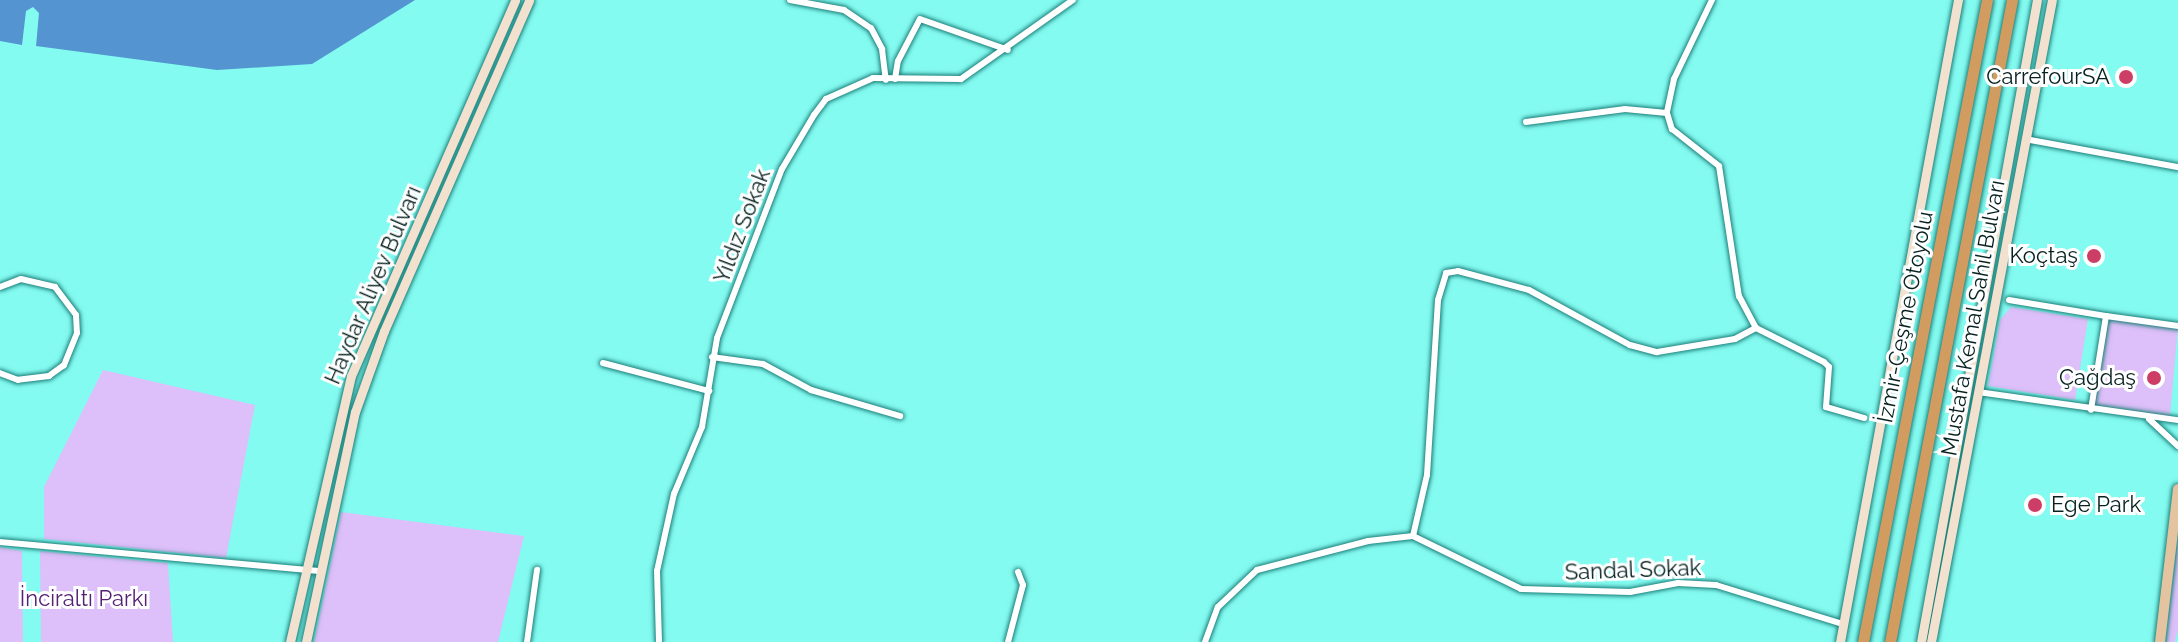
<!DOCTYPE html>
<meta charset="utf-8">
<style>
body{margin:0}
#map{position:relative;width:2178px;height:642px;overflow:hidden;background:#84fbf1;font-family:Raleway,sans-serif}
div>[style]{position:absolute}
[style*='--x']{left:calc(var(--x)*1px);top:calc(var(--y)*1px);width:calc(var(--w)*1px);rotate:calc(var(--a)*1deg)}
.green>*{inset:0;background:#ddbff9}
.water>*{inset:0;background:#5494d0}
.roads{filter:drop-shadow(0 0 2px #1b7f79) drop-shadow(0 0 2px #1b7f79)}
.street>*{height:6px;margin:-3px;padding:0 3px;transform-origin:3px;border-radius:3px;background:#fff}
.secondary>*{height:9px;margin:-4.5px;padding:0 4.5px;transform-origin:4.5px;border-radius:4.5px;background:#f2e1cf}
.primary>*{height:10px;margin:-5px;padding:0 5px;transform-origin:5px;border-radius:5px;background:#e4c4a0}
.highway>*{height:11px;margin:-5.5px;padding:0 5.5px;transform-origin:5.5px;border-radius:5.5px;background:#d29c60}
.dots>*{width:22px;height:22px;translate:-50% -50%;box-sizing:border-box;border:4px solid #fff;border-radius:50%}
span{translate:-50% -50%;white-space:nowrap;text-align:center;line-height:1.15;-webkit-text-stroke:6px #fff;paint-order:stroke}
.poi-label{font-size:22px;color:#06211f}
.right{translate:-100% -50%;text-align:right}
.left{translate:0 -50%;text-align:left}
.street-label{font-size:22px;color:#06211f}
.park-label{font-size:22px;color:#542177}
</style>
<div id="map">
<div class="green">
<i style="clip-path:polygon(2011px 307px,2088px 319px,2075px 400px,1988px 386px,2000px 320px)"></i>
<i style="clip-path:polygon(2108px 319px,2178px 328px,2170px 416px,2094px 405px)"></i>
<i style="clip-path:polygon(103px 370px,255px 405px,226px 558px,44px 539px,44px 487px)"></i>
<i style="clip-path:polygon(341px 512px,524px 536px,498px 642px,314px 642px)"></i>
<i style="clip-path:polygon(2178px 536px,2178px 630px,2175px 642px,2166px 642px)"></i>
<i style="clip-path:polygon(0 547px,22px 551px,23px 642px,0 642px)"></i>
<i style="clip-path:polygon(40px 551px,168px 563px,173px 642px,41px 642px)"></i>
</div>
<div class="water">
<i style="clip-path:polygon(0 0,415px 0,312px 64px,217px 70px,36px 46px,39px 13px,33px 7px,26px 11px,22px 45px,0 41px)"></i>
</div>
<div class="roads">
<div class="street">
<i style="--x:790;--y:0;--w:55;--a:10.5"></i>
<i style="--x:844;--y:10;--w:32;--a:34"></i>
<i style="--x:871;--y:28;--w:24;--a:62"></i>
<i style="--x:882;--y:49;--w:31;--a:83"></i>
<i style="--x:1712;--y:0;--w:88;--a:115.7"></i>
<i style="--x:1674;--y:79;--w:35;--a:102"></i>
<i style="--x:1667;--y:113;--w:17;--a:73"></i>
<i style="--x:1672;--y:129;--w:60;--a:38.2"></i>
<i style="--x:1719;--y:166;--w:132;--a:81.3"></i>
<i style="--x:1739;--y:296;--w:36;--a:62"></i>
<i style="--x:1756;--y:328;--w:76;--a:26.6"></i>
<i style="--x:1824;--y:362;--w:7;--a:45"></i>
<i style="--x:1829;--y:367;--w:40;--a:94.3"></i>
<i style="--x:1826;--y:407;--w:40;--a:16"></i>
<i style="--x:895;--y:79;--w:18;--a:-81"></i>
<i style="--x:898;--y:61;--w:47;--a:-62.4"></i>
<i style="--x:920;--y:19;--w:93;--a:19.4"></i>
<i style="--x:1526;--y:122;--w:100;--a:-7.5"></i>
<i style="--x:1625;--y:109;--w:42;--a:5.4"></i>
<i style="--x:2025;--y:139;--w:156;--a:10.4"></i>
<i style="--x:0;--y:287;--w:22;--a:-21"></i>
<i style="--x:21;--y:279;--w:35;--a:13"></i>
<i style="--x:55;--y:287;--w:35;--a:53"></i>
<i style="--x:76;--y:315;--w:18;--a:87"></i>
<i style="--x:77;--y:333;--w:35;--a:112"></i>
<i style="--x:64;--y:365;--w:19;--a:144"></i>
<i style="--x:49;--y:376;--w:31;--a:173"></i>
<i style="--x:18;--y:380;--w:19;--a:-159"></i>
<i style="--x:2009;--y:300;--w:98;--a:9.4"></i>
<i style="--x:2106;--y:316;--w:95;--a:99.1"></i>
<i style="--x:2106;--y:316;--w:73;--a:7.9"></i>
<i style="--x:712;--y:357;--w:51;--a:7.8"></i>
<i style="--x:763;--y:364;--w:55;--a:28.4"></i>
<i style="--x:811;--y:390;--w:93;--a:16.3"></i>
<i style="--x:603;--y:363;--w:110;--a:14.8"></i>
<i style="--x:1978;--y:392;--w:202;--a:8"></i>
<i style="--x:2149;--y:419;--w:40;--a:43"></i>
<i style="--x:1413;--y:536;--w:63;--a:-77.1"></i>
<i style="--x:1427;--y:475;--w:175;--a:-86.4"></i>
<i style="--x:1438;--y:300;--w:28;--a:-73"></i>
<i style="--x:1446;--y:273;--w:12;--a:-9"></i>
<i style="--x:1458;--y:271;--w:73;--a:15"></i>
<i style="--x:1529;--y:290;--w:115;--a:28.6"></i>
<i style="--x:1630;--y:345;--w:28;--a:15"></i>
<i style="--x:1657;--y:352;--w:79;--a:-9.5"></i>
<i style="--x:1735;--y:339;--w:24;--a:-28"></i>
<i style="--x:0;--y:542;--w:320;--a:5.2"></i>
<i style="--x:527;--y:642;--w:73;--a:-82.1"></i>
<i style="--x:659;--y:642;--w:71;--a:-91.6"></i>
<i style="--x:657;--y:571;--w:79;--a:-77.6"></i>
<i style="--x:674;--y:494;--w:73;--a:-67.3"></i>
<i style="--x:702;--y:427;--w:90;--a:-80.4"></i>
<i style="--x:717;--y:338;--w:181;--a:-69"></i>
<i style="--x:782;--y:169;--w:63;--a:-59.3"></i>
<i style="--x:814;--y:115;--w:20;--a:-53"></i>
<i style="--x:826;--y:99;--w:51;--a:-24.1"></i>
<i style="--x:873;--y:78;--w:88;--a:0.7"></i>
<i style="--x:961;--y:79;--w:137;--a:-35.2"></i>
<i style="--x:1008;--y:642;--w:59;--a:-75.3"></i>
<i style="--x:1023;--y:585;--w:14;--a:-111"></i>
<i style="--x:1205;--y:642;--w:37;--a:-70"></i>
<i style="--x:1218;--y:607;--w:54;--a:-43.5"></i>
<i style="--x:1257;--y:570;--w:115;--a:-14.6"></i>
<i style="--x:1368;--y:541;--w:45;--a:-6.3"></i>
<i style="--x:1413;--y:536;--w:120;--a:26.1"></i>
<i style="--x:1521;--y:589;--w:109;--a:1.6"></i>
<i style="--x:1630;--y:592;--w:49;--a:-10.6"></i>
<i style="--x:1678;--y:583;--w:38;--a:3"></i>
<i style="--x:1716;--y:585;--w:133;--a:17.1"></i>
</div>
<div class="secondary">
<i style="--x:290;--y:642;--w:273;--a:-77.1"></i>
<i style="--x:351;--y:376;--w:410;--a:-66.4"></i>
<i style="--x:306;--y:642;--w:235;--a:-78"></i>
<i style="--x:355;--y:412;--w:86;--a:-70.3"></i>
<i style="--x:384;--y:331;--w:361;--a:-66.3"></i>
<i style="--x:1840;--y:642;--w:653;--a:-79.59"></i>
<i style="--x:1921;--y:642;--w:652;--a:-79.76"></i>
<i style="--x:1931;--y:642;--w:653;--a:-79.33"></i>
</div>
<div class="primary">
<i style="--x:2160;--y:642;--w:154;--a:-83.3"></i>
</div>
<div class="highway">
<i style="--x:1863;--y:642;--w:654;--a:-79.07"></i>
<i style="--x:1890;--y:642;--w:653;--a:-79.24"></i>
</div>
</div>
<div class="dots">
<i style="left:2126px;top:77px;background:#cd3e66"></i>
<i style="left:2094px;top:256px;background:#cd3e66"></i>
<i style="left:2154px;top:378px;background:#cd3e66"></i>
<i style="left:2035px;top:505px;background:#cd3e66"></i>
</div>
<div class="poi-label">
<span class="right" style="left:2110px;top:77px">CarrefourSA</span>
<span class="right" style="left:2078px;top:256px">Koçtaş</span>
<span class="right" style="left:2136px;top:378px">Çağdaş</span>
<span class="left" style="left:2051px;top:505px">Ege Park</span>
</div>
<div class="street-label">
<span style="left:742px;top:226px;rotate:-69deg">Yıldız Sokak</span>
<span style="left:373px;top:285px;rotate:-67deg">Haydar Aliyev Bulvarı</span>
<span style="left:1905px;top:317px;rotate:-79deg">İzmir-Çeşme Otoyolu</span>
<span style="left:1973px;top:318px;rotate:-80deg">Mustafa Kemal Sahil Bulvarı</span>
<span style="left:1633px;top:570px;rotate:-2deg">Sandal Sokak</span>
</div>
<div class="park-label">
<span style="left:84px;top:599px">İnciraltı Parkı</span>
</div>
</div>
